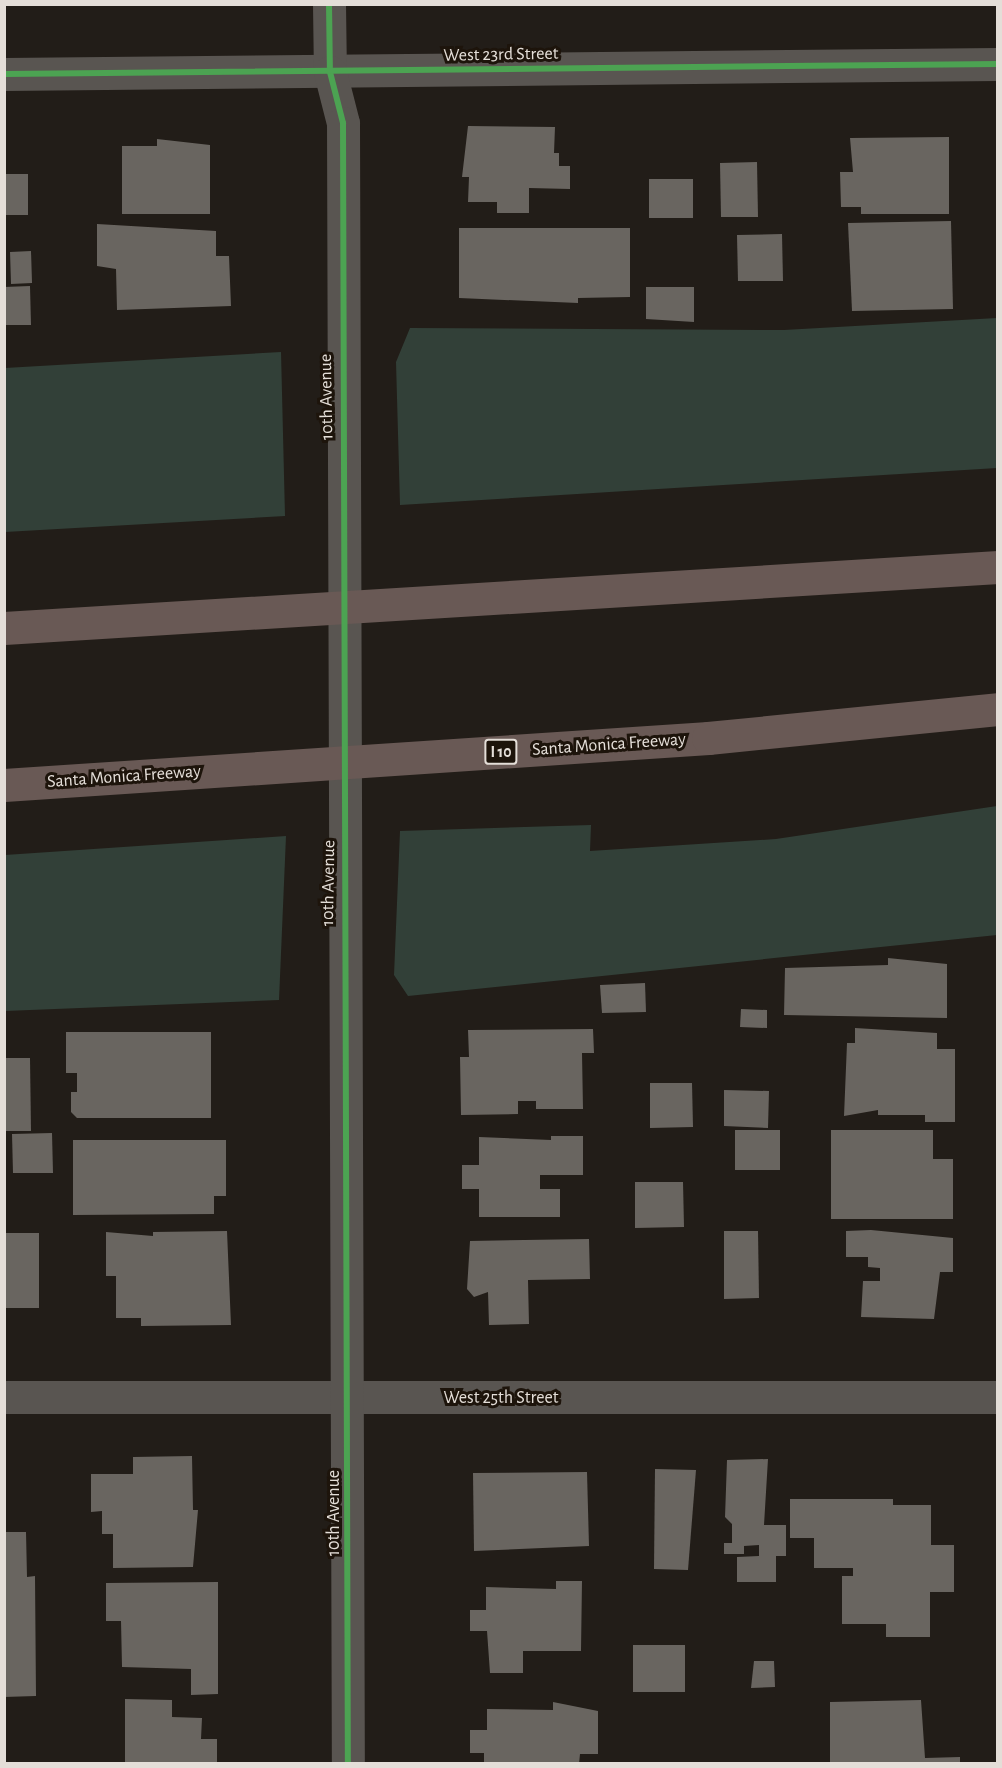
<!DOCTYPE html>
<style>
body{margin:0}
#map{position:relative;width:1002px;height:1768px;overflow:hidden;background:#221d18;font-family:"Alegreya Sans",sans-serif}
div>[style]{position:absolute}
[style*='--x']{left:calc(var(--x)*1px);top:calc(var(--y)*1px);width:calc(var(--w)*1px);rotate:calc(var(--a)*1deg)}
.green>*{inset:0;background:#324038}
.building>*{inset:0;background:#696560}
.minor>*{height:33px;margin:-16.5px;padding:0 16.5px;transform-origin:16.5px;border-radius:16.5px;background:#595551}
.tertiary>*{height:33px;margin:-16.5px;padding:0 16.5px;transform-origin:16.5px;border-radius:16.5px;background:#595551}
.motorway>*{height:33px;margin:-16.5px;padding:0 16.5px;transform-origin:16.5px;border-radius:16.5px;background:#695955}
.cycleway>*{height:6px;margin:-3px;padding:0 3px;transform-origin:3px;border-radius:3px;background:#4ca352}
span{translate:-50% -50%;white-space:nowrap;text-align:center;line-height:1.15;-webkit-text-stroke:6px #1d140b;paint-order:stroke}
.shield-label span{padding:2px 4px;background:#1d140b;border:2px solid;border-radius:4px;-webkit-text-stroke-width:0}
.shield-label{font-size:16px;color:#e4ded8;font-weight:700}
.street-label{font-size:18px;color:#e4ded8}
.frame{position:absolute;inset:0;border:6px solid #e4ded8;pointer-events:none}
</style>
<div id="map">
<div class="green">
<i style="clip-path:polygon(997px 318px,997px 468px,400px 505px,396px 362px,410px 328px,784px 330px)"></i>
<i style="clip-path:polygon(281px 352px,285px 516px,5px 532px,5px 368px)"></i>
<i style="clip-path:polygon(997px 806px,997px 935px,408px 996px,394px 975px,400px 831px,591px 825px,590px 851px,776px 839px)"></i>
<i style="clip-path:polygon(286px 836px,279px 1000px,5px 1011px,5px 855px)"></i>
</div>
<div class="building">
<i style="clip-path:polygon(468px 126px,555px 127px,554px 153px,559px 153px,559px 166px,570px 166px,570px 189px,529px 188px,529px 213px,497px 213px,497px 202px,468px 202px,469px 177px,462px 177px)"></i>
<i style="clip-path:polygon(949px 137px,949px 214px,861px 214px,861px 207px,841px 207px,840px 172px,853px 172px,850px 138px)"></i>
<i style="clip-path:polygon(157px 139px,210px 145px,210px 214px,122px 214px,122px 146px,157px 146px)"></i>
<i style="clip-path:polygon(757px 162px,758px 217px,721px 217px,720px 163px)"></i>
<i style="clip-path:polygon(4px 174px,28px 174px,28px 215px,4px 215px)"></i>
<i style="clip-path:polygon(649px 179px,693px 179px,693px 218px,649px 218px)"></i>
<i style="clip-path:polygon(951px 221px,953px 309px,852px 311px,848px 223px)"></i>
<i style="clip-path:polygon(97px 224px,216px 231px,216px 256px,229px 256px,231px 306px,117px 310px,116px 269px,97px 266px)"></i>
<i style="clip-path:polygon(459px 228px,630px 228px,630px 297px,578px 298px,578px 303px,459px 298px)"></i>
<i style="clip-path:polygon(782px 234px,783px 281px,738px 281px,737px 235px)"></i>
<i style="clip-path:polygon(31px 251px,32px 283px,11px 284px,10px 252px)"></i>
<i style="clip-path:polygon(30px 286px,31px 325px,4px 325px,4px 287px)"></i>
<i style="clip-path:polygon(646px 287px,694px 287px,694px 322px,646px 319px)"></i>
<i style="clip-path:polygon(888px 958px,947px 964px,947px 1018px,784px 1015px,785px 968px,888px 965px)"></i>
<i style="clip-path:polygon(645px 983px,646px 1012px,602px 1013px,600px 985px)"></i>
<i style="clip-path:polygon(741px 1009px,767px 1010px,767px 1028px,740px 1027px)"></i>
<i style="clip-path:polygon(855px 1028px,937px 1033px,937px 1049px,955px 1049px,955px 1122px,925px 1122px,925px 1115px,878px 1115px,878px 1110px,844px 1116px,847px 1043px,855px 1043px)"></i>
<i style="clip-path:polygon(593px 1029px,594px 1053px,582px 1053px,583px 1109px,536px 1109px,536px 1101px,518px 1101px,518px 1114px,461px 1115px,460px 1057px,469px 1057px,468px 1030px)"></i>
<i style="clip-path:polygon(66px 1032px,211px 1032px,211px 1118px,77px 1118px,71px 1112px,71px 1092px,77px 1092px,77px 1073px,66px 1073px)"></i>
<i style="clip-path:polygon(4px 1058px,30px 1058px,31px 1131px,4px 1131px)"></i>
<i style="clip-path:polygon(650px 1083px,692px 1083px,693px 1127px,650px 1128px)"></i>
<i style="clip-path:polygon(724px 1090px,769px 1091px,768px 1128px,724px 1126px)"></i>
<i style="clip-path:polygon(735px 1130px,780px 1130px,780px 1170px,735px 1170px)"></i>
<i style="clip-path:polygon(831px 1130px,933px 1130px,933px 1159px,953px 1159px,953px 1219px,831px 1219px)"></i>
<i style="clip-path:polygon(52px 1133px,53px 1173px,13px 1173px,12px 1134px)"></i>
<i style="clip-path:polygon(551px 1136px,583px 1136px,583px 1175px,540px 1175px,540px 1189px,560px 1189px,560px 1217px,479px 1217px,479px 1189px,462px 1189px,462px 1165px,479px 1165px,479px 1137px,551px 1140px)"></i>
<i style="clip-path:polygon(73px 1140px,226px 1140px,226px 1196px,214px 1196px,214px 1214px,73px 1215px)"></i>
<i style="clip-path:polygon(635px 1182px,683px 1182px,684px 1227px,635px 1228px)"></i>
<i style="clip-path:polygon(871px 1230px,953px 1238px,953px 1272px,940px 1272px,934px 1319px,861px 1317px,863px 1281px,880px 1281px,880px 1268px,868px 1267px,868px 1257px,846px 1257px,846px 1231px)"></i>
<i style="clip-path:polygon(227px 1231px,231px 1325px,141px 1326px,141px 1318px,116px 1318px,116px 1276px,106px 1276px,106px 1232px,153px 1236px,153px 1232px)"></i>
<i style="clip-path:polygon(724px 1231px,758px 1231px,759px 1298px,724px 1299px)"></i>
<i style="clip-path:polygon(4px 1233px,39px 1233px,39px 1308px,4px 1308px)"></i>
<i style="clip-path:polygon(589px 1239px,590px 1279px,528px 1280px,529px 1324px,489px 1325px,488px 1292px,474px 1297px,467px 1289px,470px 1241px)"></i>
<i style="clip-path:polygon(192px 1456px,193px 1510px,198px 1510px,193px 1567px,113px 1568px,113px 1534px,102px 1534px,102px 1511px,91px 1512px,91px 1474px,133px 1474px,133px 1457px)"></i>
<i style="clip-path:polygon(768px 1459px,764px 1525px,786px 1525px,786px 1556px,776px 1556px,776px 1582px,737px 1582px,737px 1557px,759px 1556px,759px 1545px,744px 1546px,744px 1554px,724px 1554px,724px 1543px,732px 1543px,732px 1524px,725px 1517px,727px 1460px)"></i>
<i style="clip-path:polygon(655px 1469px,696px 1470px,688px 1570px,654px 1569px)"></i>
<i style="clip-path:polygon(587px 1472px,589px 1546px,474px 1551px,473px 1473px)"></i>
<i style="clip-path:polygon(790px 1499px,893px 1499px,893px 1505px,931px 1505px,931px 1545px,954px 1545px,954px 1592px,930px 1592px,930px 1637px,886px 1637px,886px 1624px,842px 1624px,842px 1576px,853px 1576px,853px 1568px,814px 1568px,814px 1538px,790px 1538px)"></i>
<i style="clip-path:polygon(4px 1532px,26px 1532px,27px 1577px,35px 1576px,36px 1696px,4px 1697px)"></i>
<i style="clip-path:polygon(556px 1581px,582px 1581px,581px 1651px,523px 1651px,523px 1673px,490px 1673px,487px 1631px,470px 1631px,470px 1610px,486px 1610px,486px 1587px,556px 1589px)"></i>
<i style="clip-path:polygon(218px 1582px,218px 1694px,191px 1695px,191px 1669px,122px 1667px,121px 1621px,106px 1621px,106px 1583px)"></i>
<i style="clip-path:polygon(633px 1645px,685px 1645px,685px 1692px,633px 1692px)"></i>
<i style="clip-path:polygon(754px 1661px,774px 1661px,775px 1687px,751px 1688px)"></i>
<i style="clip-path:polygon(125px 1699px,172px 1700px,172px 1717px,202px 1718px,201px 1739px,217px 1739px,217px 1764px,125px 1764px)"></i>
<i style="clip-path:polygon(921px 1700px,925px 1758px,960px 1757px,960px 1764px,830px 1764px,830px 1702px)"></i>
<i style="clip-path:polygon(553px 1702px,598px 1711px,598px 1754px,580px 1754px,579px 1764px,484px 1764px,484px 1753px,470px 1753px,470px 1730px,487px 1730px,487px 1709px,553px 1710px)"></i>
</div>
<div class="minor">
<i style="--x:4;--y:74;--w:994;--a:-0.58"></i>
<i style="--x:4;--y:1397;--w:994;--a:0"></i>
</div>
<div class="tertiary">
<i style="--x:329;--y:4;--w:68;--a:89.2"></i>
<i style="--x:330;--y:72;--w:53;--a:75.7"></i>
<i style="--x:343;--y:123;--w:1641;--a:89.83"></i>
</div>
<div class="motorway">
<i style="--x:4;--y:628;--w:996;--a:-3.51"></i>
<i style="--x:4;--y:785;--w:706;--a:-3.82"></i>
<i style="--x:708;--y:738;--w:291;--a:-5.7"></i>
</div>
<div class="cycleway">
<i style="--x:329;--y:4;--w:68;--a:89.2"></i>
<i style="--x:330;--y:72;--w:53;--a:75.7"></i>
<i style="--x:343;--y:123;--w:1641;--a:89.83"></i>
<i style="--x:4;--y:74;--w:994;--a:-0.58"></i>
</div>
<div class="shield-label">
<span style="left:501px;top:752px">I 10</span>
</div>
<div class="street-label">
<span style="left:501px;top:55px;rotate:-1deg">West 23rd Street</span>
<span style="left:327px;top:397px;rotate:-91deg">10th Avenue</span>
<span style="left:609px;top:745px;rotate:-4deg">Santa Monica Freeway</span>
<span style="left:124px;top:777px;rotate:-4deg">Santa Monica Freeway</span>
<span style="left:329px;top:883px;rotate:-89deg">10th Avenue</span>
<span style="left:501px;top:1398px">West 25th Street</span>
<span style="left:334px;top:1513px;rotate:-90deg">10th Avenue</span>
</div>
<div class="frame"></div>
</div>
